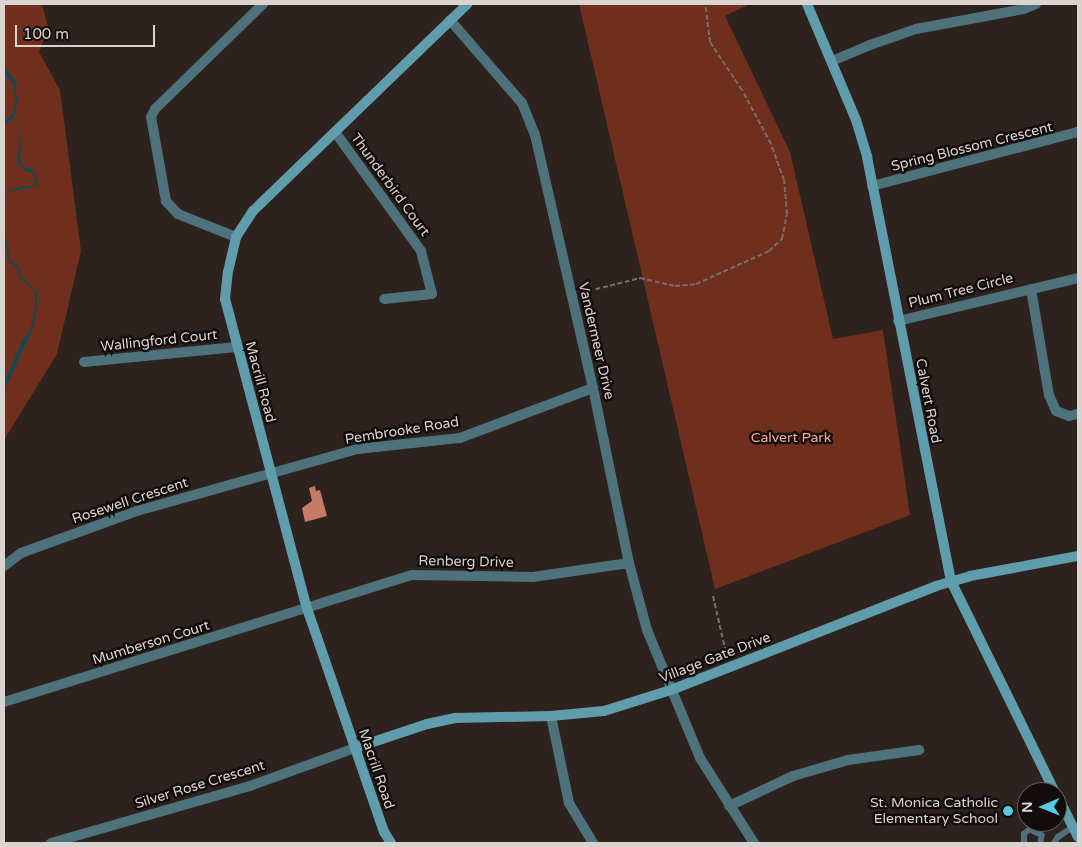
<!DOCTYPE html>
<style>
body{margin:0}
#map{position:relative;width:1082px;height:847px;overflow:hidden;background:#2e221f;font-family:"Varela Round",sans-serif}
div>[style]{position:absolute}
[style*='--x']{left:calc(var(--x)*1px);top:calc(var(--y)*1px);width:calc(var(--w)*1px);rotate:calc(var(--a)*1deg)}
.green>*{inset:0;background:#6f2f1c}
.water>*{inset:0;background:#114a55}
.stream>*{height:2.5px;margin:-1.25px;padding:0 1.25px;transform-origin:1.25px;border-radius:1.25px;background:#114a55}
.building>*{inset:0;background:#c57b65}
.path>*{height:2px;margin-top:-1px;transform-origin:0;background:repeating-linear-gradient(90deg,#786d6a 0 5px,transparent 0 7.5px)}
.lane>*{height:5.5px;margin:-2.75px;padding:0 2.75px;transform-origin:2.75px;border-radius:2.75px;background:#4d727b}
.street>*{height:10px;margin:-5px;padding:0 5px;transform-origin:5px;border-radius:5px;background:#4d727b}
.secondary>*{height:10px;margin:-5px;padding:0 5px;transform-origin:5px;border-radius:5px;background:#609dac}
.dots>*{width:14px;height:14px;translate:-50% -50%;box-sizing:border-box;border:2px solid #120d0c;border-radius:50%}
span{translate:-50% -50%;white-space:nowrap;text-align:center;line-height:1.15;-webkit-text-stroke:5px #120d0c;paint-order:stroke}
.street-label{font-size:14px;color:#dbd3d0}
.park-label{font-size:14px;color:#fbaa91}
.poi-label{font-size:14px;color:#dbd3d0}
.right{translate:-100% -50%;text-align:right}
.frame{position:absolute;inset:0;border:5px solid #dbd3d0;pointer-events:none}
.north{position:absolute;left:1017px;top:782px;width:50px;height:50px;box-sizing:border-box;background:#120d0c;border:1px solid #625c5a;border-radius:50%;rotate:269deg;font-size:14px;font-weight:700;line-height:20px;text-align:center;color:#dbd3d0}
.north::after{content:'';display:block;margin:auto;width:18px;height:22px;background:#57c9e2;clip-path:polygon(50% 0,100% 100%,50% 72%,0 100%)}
.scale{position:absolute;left:15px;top:25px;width:140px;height:22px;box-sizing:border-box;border:2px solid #dbd3d0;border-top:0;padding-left:6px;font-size:15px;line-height:18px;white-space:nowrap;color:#dbd3d0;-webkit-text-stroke:4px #120d0c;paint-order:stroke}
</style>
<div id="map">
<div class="green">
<i style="clip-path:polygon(4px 4px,42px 4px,48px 27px,39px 52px,60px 90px,81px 251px,57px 354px,4px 440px)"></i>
<i style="clip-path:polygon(579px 4px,750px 4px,725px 16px,790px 152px,833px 339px,883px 330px,910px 515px,715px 589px)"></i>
</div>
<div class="water">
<i style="clip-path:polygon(4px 67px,17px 82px,15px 91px,18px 100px,14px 117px,21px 138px,20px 161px,24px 167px,31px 169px,38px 178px,38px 185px,4px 194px,23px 186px,33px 186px,37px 180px,31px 172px,27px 172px,17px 162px,20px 137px,13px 115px,16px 98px,13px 90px,15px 85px,6px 76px)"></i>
<i style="clip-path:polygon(4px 233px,6px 238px,10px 260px,19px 266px,21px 277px,37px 291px,37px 307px,33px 328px,4px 391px,4px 383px,23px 339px,30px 331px,35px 308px,35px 291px,20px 279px,18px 268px,9px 262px)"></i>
</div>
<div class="stream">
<i style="--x:4;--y:123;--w:12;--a:-42"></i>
</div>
<div class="building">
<i style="clip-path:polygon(315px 486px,316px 491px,320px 490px,327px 516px,305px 522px,302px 508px,312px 501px,309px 488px)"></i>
</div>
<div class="path">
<i style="--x:581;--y:293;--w:61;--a:-14.3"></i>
<i style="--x:640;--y:278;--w:36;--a:13"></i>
<i style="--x:675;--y:286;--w:21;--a:-5"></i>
<i style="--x:696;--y:284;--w:80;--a:-24.3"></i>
<i style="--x:769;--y:251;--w:18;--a:-43"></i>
<i style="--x:782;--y:239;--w:25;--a:-79"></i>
<i style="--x:787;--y:214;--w:34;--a:-95"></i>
<i style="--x:784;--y:180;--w:38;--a:-110"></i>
<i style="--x:771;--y:144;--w:61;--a:-118.2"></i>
<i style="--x:742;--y:90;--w:58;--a:-123.7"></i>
<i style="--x:710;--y:42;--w:38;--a:-97"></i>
<i style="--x:713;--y:596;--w:63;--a:77.1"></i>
</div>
<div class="lane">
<i style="--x:1024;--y:843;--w:9;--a:-90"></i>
<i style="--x:1024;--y:834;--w:8;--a:-40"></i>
<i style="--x:1030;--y:829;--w:13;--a:27"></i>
<i style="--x:1042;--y:835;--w:8;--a:97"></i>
<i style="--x:1054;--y:843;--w:7;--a:-56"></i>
<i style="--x:1058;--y:837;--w:18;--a:-34"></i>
</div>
<div class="street">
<i style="--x:450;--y:20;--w:110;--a:49.1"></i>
<i style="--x:522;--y:103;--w:35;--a:68"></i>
<i style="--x:535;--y:135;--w:260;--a:77.1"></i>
<i style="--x:593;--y:388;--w:179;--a:78.4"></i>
<i style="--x:629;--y:563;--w:69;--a:75"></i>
<i style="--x:647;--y:630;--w:139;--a:67.5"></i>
<i style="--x:700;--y:758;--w:101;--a:57.6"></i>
<i style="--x:832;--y:61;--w:41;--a:-22.8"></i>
<i style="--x:870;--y:45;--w:49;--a:-19.2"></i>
<i style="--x:916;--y:29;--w:110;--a:-10.5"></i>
<i style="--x:1024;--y:9;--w:13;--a:-23"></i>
<i style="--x:335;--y:132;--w:147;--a:54.1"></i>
<i style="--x:421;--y:251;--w:44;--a:75.7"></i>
<i style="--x:432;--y:294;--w:48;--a:174.1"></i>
<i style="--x:872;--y:186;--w:213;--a:-14.7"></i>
<i style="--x:236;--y:237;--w:62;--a:-158.4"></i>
<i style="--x:178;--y:214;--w:18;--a:-133"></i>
<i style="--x:166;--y:201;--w:85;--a:-100.1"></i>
<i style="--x:151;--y:117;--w:9;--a:-63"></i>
<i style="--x:155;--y:109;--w:151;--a:-44.2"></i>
<i style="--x:1031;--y:289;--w:108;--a:80.4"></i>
<i style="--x:1049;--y:395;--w:17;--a:66"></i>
<i style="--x:1056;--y:411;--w:14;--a:21"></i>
<i style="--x:1069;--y:416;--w:9;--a:-13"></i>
<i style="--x:898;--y:321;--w:185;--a:-13.4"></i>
<i style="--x:84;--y:362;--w:153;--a:-5.6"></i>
<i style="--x:4;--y:566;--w:21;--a:-37"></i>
<i style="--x:21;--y:553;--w:123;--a:-19.9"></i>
<i style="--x:137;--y:511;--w:230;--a:-15.7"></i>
<i style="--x:358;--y:449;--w:103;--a:-6.2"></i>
<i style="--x:460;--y:438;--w:142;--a:-20.6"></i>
<i style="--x:4;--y:702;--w:427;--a:-17.3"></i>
<i style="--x:412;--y:575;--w:121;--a:0.9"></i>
<i style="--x:533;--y:577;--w:97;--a:-8.3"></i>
<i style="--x:551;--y:716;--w:89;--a:78.3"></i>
<i style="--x:569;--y:803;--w:47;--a:59"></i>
<i style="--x:729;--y:806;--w:71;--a:-25.1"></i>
<i style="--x:793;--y:776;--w:57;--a:-16.2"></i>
<i style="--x:848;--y:760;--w:72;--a:-8"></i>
<i style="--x:51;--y:843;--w:207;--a:-16"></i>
<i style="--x:250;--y:786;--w:112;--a:-19.9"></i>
</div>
<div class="secondary">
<i style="--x:807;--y:4;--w:126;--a:67.1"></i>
<i style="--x:856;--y:120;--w:39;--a:73"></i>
<i style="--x:867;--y:157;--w:432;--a:78.8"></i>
<i style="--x:951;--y:581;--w:235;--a:63.8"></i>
<i style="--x:355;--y:748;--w:76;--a:-18.4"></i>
<i style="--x:427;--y:724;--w:30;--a:-12"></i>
<i style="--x:456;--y:718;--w:95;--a:-1.2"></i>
<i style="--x:551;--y:716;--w:53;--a:-5.4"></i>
<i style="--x:604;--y:711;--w:70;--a:-17.4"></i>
<i style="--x:671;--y:690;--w:285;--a:-21.4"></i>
<i style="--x:936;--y:586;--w:35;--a:-16"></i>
<i style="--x:970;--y:576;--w:110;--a:-10.5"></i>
<i style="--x:1057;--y:795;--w:47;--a:63.4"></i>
<i style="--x:391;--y:843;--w:13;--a:-122"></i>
<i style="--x:384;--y:832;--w:236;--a:-109"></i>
<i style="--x:307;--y:609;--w:321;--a:-104.8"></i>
<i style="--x:225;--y:299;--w:27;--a:-84"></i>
<i style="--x:228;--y:272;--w:36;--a:-77"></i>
<i style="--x:236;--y:237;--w:31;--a:-57"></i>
<i style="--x:253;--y:211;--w:298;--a:-44"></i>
</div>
<div class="dots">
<i style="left:1008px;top:811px;background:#57c9e2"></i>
</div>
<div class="street-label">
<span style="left:972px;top:147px;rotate:-14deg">Spring Blossom Crescent</span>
<span style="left:390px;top:185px;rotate:54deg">Thunderbird Court</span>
<span style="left:961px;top:291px;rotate:-14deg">Plum Tree Circle</span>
<span style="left:159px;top:341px;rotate:-6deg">Wallingford Court</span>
<span style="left:596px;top:341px;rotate:77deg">Vandermeer Drive</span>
<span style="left:260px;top:382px;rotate:75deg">Macrill Road</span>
<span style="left:928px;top:401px;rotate:79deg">Calvert Road</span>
<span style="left:402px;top:431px;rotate:-9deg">Pembrooke Road</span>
<span style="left:130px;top:501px;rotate:-18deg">Rosewell Crescent</span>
<span style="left:466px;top:562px;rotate:1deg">Renberg Drive</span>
<span style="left:151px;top:643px;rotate:-17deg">Mumberson Court</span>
<span style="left:715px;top:658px;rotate:-21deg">Village Gate Drive</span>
<span style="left:376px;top:769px;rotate:71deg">Macrill Road</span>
<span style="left:200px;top:785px;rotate:-17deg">Silver Rose Crescent</span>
</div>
<div class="park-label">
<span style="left:791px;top:438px">Calvert Park</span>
</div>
<div class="poi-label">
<span class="right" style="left:998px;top:811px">St. Monica Catholic<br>Elementary School</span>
</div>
<div class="frame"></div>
<div class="north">N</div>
<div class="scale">100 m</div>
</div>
